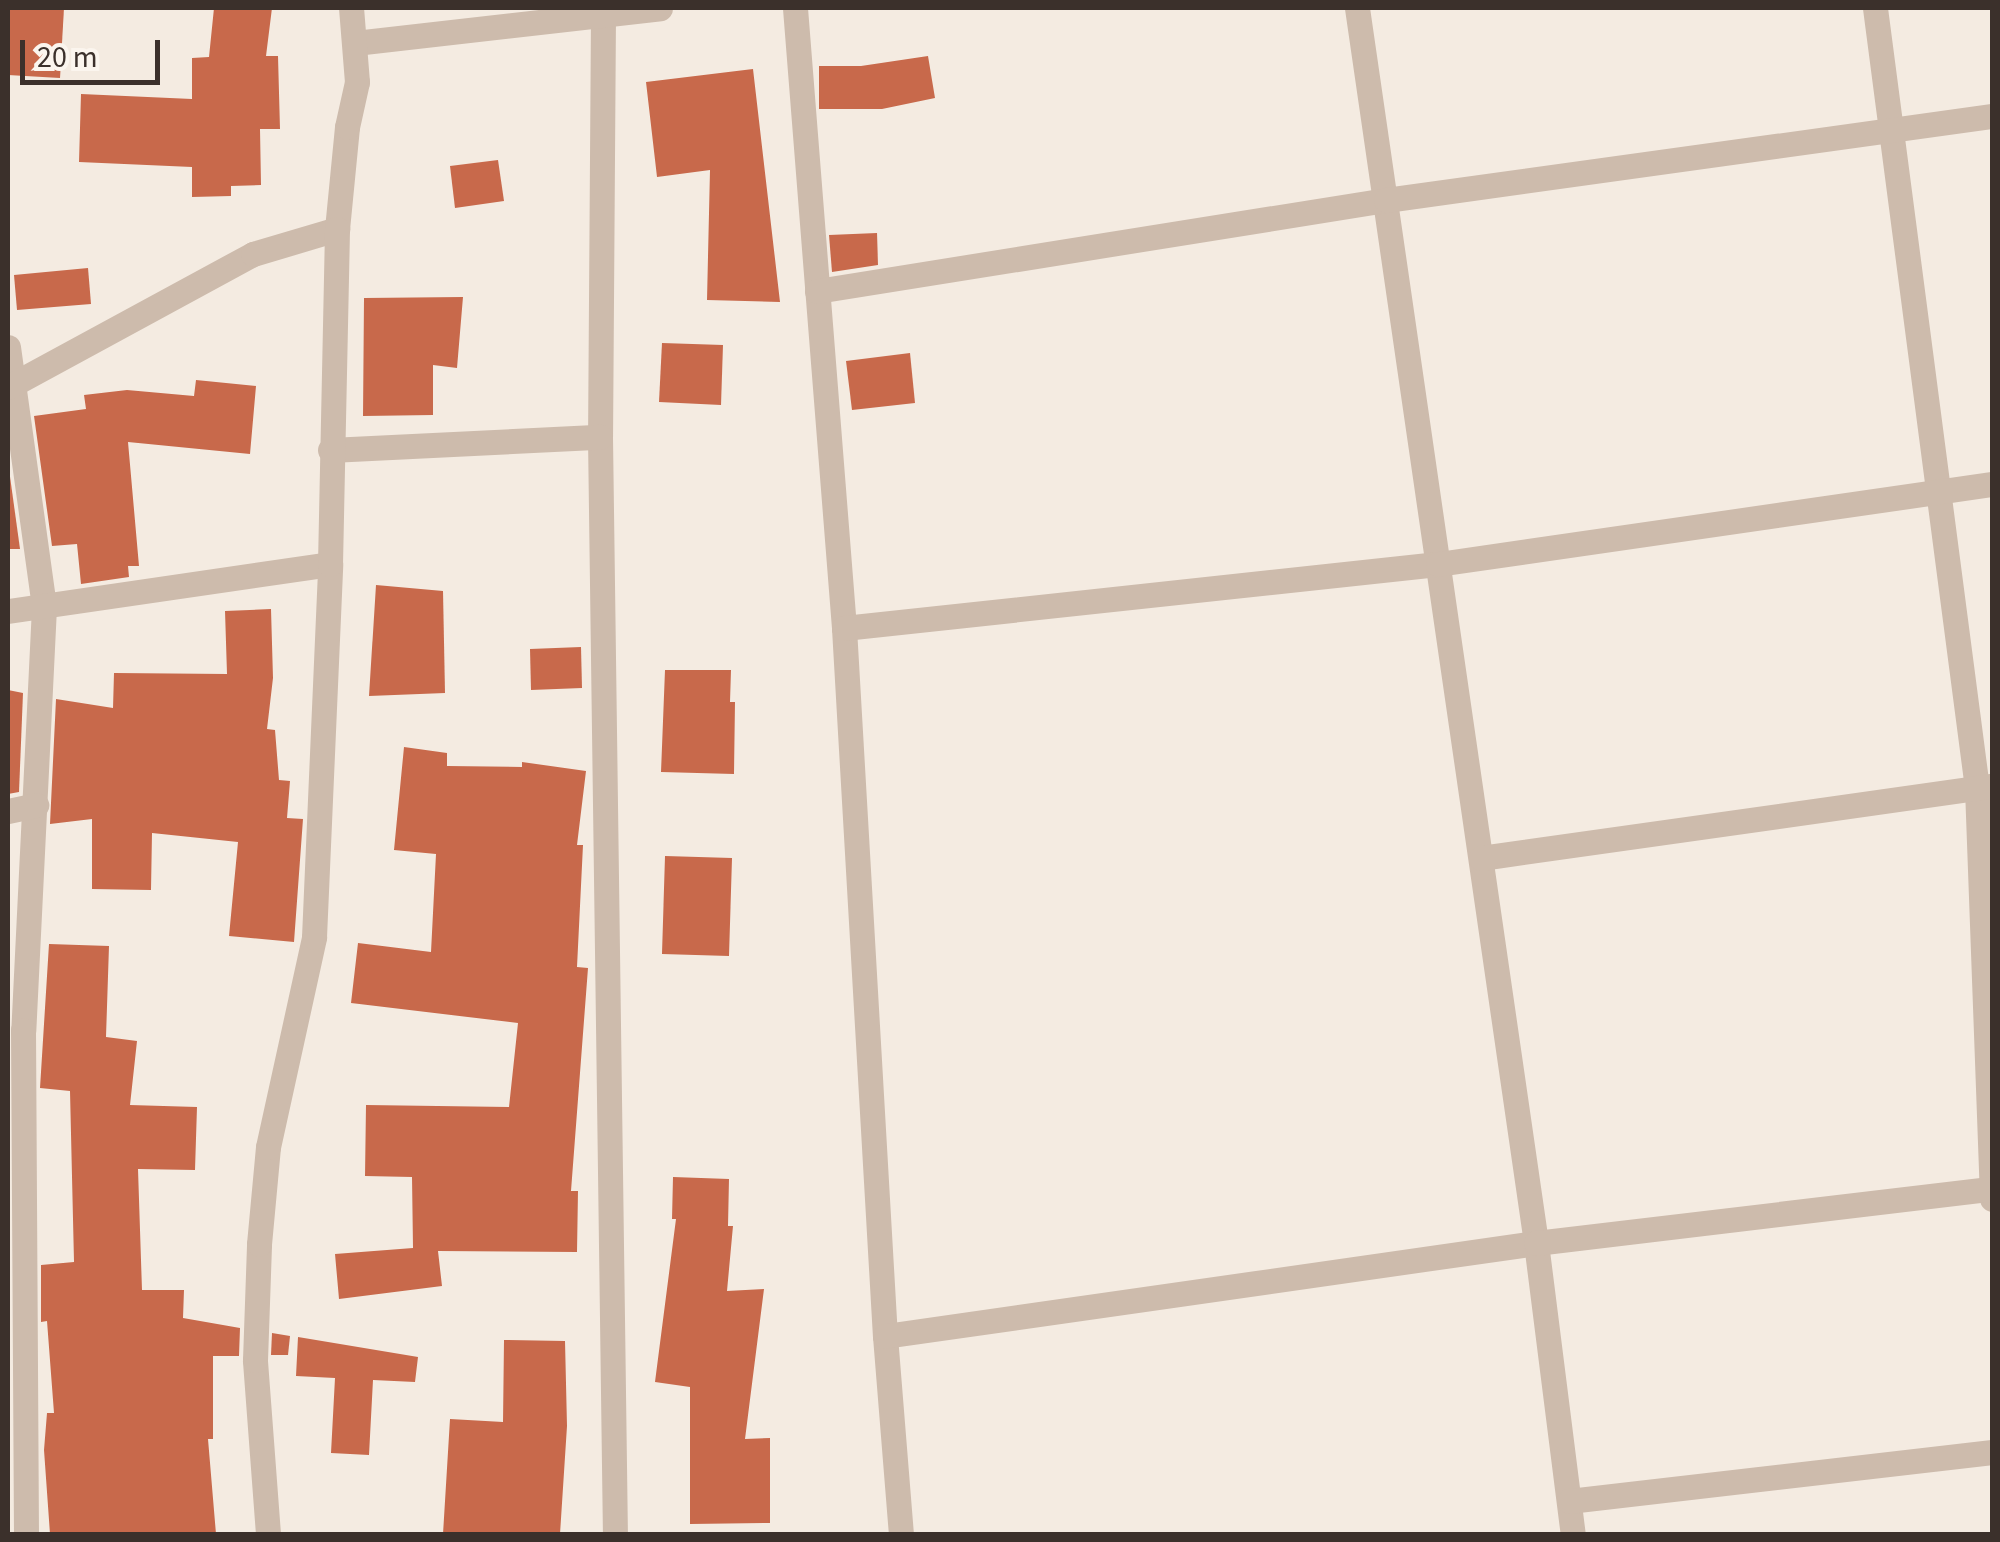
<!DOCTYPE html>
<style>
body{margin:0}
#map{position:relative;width:2000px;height:1542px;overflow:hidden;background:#f4ebe1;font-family:"Source Sans 3",sans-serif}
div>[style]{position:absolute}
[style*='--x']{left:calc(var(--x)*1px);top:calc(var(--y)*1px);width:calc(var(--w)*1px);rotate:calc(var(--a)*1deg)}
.building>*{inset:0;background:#c8694b}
.minor>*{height:25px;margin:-12.5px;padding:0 12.5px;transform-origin:12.5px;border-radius:12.5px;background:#cdbbac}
span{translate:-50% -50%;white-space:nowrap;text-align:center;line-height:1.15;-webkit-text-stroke:10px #fbf5ee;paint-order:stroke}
.frame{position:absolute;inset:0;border:10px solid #3b302b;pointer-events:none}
.scale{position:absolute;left:20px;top:40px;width:140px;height:45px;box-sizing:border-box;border:5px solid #3b302b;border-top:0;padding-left:12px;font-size:30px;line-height:35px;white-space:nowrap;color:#3b302b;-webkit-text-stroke:8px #fbf5ee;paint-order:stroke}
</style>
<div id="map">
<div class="building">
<i style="clip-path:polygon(8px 8px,64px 8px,60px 78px,8px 75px)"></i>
<i style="clip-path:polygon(214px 8px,272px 8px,266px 56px,278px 56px,280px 129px,260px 129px,261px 185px,231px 186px,231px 196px,192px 197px,192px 167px,79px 162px,81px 94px,192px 99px,192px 58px,209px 57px)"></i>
<i style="clip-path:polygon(928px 56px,935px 98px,882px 109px,819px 109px,819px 66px,861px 66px)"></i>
<i style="clip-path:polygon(753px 69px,780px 302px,707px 300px,710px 170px,657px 177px,646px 82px)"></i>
<i style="clip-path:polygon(498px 160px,504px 201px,455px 208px,450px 166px)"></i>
<i style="clip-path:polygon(877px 233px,878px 265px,832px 272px,829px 235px)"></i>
<i style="clip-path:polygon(88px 268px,91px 304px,17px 310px,14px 275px)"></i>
<i style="clip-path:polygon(463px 297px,457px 368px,433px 365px,433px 415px,363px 416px,364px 298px)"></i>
<i style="clip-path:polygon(662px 343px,723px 345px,721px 405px,659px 402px)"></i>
<i style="clip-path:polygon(910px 353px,915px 403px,852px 410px,846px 361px)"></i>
<i style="clip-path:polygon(196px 380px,256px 386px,250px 454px,128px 442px,139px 566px,128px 566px,129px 577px,81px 584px,77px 544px,52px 546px,34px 416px,86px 409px,84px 395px,127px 390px,194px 396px)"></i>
<i style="clip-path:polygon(8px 462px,20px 549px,8px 549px)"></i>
<i style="clip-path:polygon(376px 585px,443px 591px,445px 693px,369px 696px)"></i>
<i style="clip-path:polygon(271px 609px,273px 678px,267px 729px,275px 730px,279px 780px,290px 781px,287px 818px,303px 819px,294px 942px,229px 936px,238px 842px,152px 833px,151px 890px,92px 889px,92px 819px,50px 824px,56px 699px,113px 708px,114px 673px,227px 674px,225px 611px)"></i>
<i style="clip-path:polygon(581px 647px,582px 688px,531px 690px,530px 649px)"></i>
<i style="clip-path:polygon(665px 670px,731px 670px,730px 702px,735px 702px,734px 774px,661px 772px)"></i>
<i style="clip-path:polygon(8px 690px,23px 693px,19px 792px,8px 794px)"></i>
<i style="clip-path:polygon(404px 747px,447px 753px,447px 766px,522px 767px,522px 762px,586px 771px,577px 845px,583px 845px,577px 967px,588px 968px,571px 1191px,578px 1191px,577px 1252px,438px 1251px,442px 1286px,339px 1299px,335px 1254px,413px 1248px,412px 1177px,365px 1176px,366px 1105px,509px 1107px,518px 1023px,351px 1003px,358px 943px,431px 952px,436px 854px,394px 850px)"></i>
<i style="clip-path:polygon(665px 856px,732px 858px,729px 956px,662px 954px)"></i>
<i style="clip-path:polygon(49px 944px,109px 946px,106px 1037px,137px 1041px,130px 1105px,197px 1107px,195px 1170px,138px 1169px,142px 1290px,184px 1290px,183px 1318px,240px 1328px,239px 1356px,213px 1356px,213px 1439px,208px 1439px,216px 1534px,50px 1534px,44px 1450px,47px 1413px,54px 1413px,47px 1321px,41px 1322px,41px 1265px,74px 1262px,70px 1091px,40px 1088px)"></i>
<i style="clip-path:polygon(673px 1177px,729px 1179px,728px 1226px,733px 1226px,727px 1291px,764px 1289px,745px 1439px,770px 1438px,770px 1523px,690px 1524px,690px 1387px,655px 1382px,676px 1219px,672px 1219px)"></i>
<i style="clip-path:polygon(272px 1333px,290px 1336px,288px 1355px,271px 1355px)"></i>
<i style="clip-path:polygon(298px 1337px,418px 1357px,415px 1382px,373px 1380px,369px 1455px,331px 1453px,335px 1378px,296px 1376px)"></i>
<i style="clip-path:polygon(504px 1340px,565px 1341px,567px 1426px,560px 1534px,443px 1534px,450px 1419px,503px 1422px)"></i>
</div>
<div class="minor">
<i style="--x:795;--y:8;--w:622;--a:85.48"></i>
<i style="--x:844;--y:628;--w:709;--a:86.69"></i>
<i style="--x:885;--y:1336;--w:199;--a:85.4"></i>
<i style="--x:1357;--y:8;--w:1248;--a:81.75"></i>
<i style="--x:1536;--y:1243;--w:293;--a:82.8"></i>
<i style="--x:1875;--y:8;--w:787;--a:82.55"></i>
<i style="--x:1977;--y:788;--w:411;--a:87.9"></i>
<i style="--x:603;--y:14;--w:423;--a:90.4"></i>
<i style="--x:600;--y:437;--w:1097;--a:89.22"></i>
<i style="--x:355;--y:43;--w:307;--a:-6.5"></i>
<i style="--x:817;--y:291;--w:576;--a:-9.09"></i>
<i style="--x:1386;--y:200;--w:612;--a:-7.89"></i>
<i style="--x:8;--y:347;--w:262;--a:82.1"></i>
<i style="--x:44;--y:607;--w:424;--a:92.8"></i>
<i style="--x:23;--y:1030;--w:504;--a:89.66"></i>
<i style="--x:8;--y:387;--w:279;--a:-28.5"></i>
<i style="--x:253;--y:254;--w:88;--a:-16.6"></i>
<i style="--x:337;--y:229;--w:102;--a:-84.4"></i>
<i style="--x:347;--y:127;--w:46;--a:-77.5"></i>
<i style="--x:357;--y:82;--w:74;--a:-94.6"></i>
<i style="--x:330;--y:450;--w:270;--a:-2.8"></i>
<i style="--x:8;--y:611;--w:325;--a:-8.3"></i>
<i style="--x:844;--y:628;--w:597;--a:-6.15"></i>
<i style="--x:1438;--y:564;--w:560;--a:-8.22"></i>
<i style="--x:8;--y:811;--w:29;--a:-12"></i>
<i style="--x:1481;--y:858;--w:515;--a:-8.04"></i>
<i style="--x:885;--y:1336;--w:658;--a:-8.13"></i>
<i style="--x:1536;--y:1243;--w:459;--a:-6.8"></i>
<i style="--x:1569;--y:1501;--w:426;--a:-6.6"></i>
<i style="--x:268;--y:1534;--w:174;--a:-94.3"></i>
<i style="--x:255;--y:1360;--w:116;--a:-88"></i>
<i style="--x:259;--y:1244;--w:97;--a:-84.7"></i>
<i style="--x:268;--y:1147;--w:215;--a:-77.6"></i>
<i style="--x:314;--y:937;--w:373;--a:-87.5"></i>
<i style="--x:330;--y:564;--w:335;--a:-88.8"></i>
</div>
<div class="frame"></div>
<div class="scale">20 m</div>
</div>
